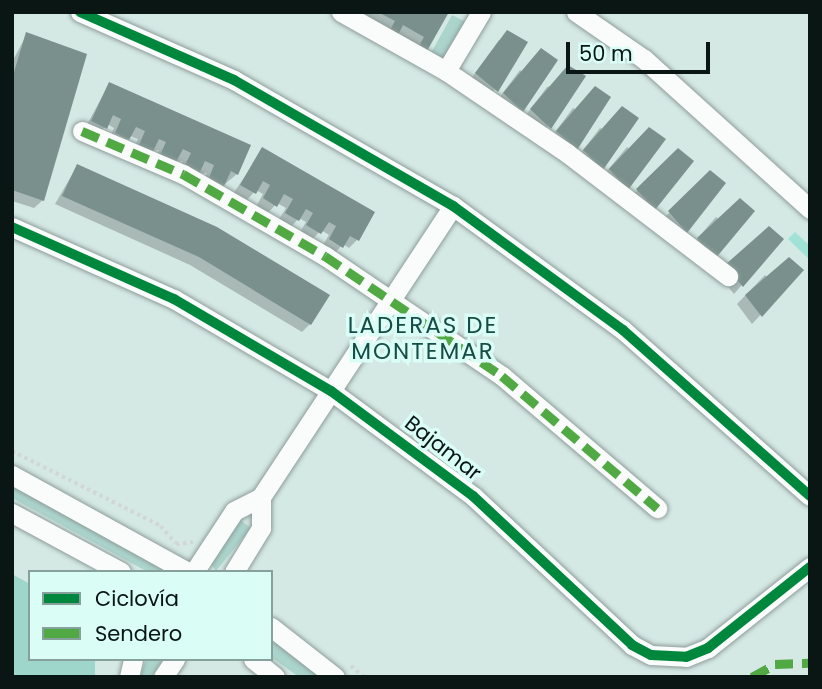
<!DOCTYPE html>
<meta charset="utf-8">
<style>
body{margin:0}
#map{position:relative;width:822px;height:689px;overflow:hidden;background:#d4e8e4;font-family:Poppins,sans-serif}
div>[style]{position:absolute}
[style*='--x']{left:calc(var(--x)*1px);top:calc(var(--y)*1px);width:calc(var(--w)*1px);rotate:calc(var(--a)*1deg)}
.green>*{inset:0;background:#abd4cc}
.forest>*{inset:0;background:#9ed6cc}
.water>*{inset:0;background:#a0e2d6}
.shadow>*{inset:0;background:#0003}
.building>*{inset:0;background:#79908c}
.path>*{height:3.5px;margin-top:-1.75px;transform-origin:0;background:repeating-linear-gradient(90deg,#d1d7d6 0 3.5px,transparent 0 7px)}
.roads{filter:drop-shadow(0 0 2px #8e9d9a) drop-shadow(0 0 2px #8e9d9a)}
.minor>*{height:19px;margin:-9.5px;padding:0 9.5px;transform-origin:9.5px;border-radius:9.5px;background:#f9fcfb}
.quiet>*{height:9px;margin-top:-4.5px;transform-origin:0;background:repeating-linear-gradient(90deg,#50a942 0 18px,transparent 0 27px)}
.cycleway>*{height:10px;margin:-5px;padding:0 5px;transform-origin:5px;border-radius:5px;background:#00873e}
span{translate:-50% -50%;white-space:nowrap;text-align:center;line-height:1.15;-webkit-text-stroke:7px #dafdf6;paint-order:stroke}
.street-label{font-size:21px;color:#091613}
.neighbourhood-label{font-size:23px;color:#134d45;letter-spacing:2px}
.frame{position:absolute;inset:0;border:14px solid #091613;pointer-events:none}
.legend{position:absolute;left:28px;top:570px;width:245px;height:91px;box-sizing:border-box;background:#dafdf6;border:2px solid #86a19b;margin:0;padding:9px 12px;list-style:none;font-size:21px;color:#091613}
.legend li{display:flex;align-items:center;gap:14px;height:35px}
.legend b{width:35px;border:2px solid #86a19b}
.scale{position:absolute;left:566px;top:42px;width:144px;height:32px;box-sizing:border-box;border:4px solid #091613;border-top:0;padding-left:9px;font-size:21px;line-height:24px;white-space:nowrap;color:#091613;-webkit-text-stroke:5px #dafdf6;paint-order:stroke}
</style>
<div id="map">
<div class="green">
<i style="clip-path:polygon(452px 15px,468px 23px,447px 61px,430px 55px)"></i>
<i style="clip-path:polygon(12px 484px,167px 568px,168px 572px,148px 572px,12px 498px)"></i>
<i style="clip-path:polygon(240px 520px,251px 528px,216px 571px,210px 563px)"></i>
<i style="clip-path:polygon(271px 638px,321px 677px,299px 677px,271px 657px)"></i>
<i style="clip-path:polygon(146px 659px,163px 659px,152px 676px,141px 675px)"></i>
</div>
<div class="forest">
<i style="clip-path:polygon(12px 574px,30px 584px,30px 659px,95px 659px,95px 677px,12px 677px)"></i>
</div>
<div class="water">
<i style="clip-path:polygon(795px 232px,810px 246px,810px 260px,788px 239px)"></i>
</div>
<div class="shadow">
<i style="clip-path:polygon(357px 12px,443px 12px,426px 50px)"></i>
<i style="clip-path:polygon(27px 34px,43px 200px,34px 208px,12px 201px,12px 62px)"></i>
<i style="clip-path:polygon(499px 40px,526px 43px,488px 99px,468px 83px)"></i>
<i style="clip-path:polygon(520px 70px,524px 73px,522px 111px,496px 102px)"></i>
<i style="clip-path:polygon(583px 77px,541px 136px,523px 119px,547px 87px)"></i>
<i style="clip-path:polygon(109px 84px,237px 174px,214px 193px,202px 187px,207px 173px,177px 175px,183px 161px,153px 164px,159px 150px,132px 153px,138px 139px,130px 136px,120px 147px,108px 141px,114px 128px,107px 124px,97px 136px,84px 130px)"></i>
<i style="clip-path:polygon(573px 108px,577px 110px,575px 149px,549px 140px)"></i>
<i style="clip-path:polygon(600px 128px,605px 130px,594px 177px,576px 159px)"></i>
<i style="clip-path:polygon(627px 147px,631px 151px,626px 189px,601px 178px)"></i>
<i style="clip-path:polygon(263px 149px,357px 240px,349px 248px,343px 244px,333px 255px,321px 248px,329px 235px,321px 230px,311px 241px,299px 234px,306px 222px,299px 218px,290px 228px,278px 221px,286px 208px,277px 203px,267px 214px,256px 207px,263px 194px,256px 190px,246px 201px,233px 194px)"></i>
<i style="clip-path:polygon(670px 159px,645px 217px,629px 198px)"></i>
<i style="clip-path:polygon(77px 166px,310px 324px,302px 332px,190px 265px,55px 204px)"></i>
<i style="clip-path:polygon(710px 173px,686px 231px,678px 239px,661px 221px)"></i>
<i style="clip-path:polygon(716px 217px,721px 221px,713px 258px,690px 247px)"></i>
<i style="clip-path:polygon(782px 239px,734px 294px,718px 275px)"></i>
<i style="clip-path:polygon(802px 271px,752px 324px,737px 304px,765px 275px,770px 280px)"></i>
</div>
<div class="building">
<i style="clip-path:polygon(378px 12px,449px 12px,427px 51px,419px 46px,424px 37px,403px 25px,398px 35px,390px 30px,395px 21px)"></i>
<i style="clip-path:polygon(507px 30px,528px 42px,498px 92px,475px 73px)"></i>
<i style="clip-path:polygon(26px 32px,87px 54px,44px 201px,12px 190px,12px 79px)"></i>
<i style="clip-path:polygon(541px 48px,558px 60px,523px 112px,503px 93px)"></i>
<i style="clip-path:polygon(568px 65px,586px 76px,551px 129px,530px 109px)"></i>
<i style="clip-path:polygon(109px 82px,251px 145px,238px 175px,231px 171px,224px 186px,209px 178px,214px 165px,205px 161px,199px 174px,184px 167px,191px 153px,183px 149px,176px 162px,160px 155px,166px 142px,159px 139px,153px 151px,139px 145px,145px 131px,136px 127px,129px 140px,115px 133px,121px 119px,113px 115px,107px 129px,91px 121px)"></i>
<i style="clip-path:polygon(595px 86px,611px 97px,577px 150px,556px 131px)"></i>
<i style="clip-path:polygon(622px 106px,639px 118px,603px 170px,583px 150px)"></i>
<i style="clip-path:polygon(649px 127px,666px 139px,628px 190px,609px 169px)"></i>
<i style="clip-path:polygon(262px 147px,375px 212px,359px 241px,350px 236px,343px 248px,329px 239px,336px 226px,329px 222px,321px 234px,306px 225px,313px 213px,306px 209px,299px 221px,285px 213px,293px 199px,284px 194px,277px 207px,263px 198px,270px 185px,263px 181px,256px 194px,240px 185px)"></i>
<i style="clip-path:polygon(678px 148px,694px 161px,655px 210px,636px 189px)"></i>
<i style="clip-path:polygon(77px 164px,217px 227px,330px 295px,311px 325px,199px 257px,62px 196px)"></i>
<i style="clip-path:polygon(710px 170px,726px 183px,687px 233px,668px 211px)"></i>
<i style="clip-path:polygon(740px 198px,755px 211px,715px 259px,697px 238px)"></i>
<i style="clip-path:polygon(769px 226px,784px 239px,743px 287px,725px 265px)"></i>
<i style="clip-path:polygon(789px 257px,804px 270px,762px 317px,745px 295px)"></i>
</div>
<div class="path">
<i style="--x:12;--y:451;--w:167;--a:26.7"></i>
<i style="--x:161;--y:526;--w:23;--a:50"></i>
<i style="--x:176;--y:544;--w:17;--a:-7"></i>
<i style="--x:351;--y:666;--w:17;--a:40"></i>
</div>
<div class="roads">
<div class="minor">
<i style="--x:80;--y:12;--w:168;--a:23.8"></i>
<i style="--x:234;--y:80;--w:253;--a:29.9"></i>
<i style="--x:453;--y:206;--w:210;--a:36.1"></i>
<i style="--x:623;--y:330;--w:250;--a:41.6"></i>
<i style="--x:341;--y:12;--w:120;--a:29.3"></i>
<i style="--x:446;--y:71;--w:146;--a:34.1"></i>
<i style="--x:567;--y:153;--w:203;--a:37.4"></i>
<i style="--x:576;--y:12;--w:83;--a:34.7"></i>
<i style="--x:644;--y:59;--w:224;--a:42.1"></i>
<i style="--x:446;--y:71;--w:69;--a:-59.3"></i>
<i style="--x:82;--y:131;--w:110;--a:23.1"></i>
<i style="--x:183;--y:174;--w:164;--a:30"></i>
<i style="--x:325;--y:256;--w:214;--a:34.1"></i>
<i style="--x:502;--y:376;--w:204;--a:40.4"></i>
<i style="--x:12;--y:227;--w:177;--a:24"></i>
<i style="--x:174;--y:299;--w:182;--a:30.4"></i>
<i style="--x:331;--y:391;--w:177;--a:36.5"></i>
<i style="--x:473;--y:496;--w:218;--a:43.1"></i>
<i style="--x:632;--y:645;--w:21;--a:28"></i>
<i style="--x:651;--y:655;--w:35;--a:3"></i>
<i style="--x:686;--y:657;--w:24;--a:-22"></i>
<i style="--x:708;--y:648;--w:130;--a:-38.5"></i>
<i style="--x:12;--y:475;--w:201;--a:28.9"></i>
<i style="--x:12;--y:513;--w:124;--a:28.4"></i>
<i style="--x:194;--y:572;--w:73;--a:-56.7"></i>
<i style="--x:234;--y:511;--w:30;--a:-27"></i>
<i style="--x:261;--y:497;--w:349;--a:-56.6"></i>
<i style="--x:234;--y:572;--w:52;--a:-58.5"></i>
<i style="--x:261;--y:528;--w:31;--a:-90"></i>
<i style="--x:271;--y:627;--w:81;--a:38"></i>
<i style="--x:253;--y:659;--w:28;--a:39"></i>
<i style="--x:129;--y:677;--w:18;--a:-77"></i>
<i style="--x:163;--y:677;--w:22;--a:-56"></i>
</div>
</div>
<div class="quiet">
<i style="--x:82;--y:131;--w:110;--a:23.1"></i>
<i style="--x:183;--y:174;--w:164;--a:30"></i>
<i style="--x:325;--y:256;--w:214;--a:34.1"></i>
<i style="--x:502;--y:376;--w:204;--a:40.4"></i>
<i style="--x:752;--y:677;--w:26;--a:-29"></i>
<i style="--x:775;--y:664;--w:35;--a:-2"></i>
</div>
<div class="cycleway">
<i style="--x:80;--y:12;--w:168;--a:23.8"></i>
<i style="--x:234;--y:80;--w:253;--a:29.9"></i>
<i style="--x:453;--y:206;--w:210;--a:36.1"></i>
<i style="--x:623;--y:330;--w:250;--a:41.6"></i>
<i style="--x:12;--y:227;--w:177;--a:24"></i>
<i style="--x:174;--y:299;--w:182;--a:30.4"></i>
<i style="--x:331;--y:391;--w:177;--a:36.5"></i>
<i style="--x:473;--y:496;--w:218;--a:43.1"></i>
<i style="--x:632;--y:645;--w:21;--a:28"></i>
<i style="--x:651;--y:655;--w:35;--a:3"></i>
<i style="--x:686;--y:657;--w:24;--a:-22"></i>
<i style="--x:708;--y:648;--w:130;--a:-38.5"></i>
</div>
<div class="street-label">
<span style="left:443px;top:448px;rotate:38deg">Bajamar</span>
</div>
<div class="neighbourhood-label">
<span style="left:423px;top:338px">LADERAS DE<br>MONTEMAR</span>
</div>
<div class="frame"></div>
<ul class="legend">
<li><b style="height:9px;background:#00873e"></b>Ciclovía</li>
<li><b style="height:9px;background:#50a942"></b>Sendero</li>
</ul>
<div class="scale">50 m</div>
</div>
